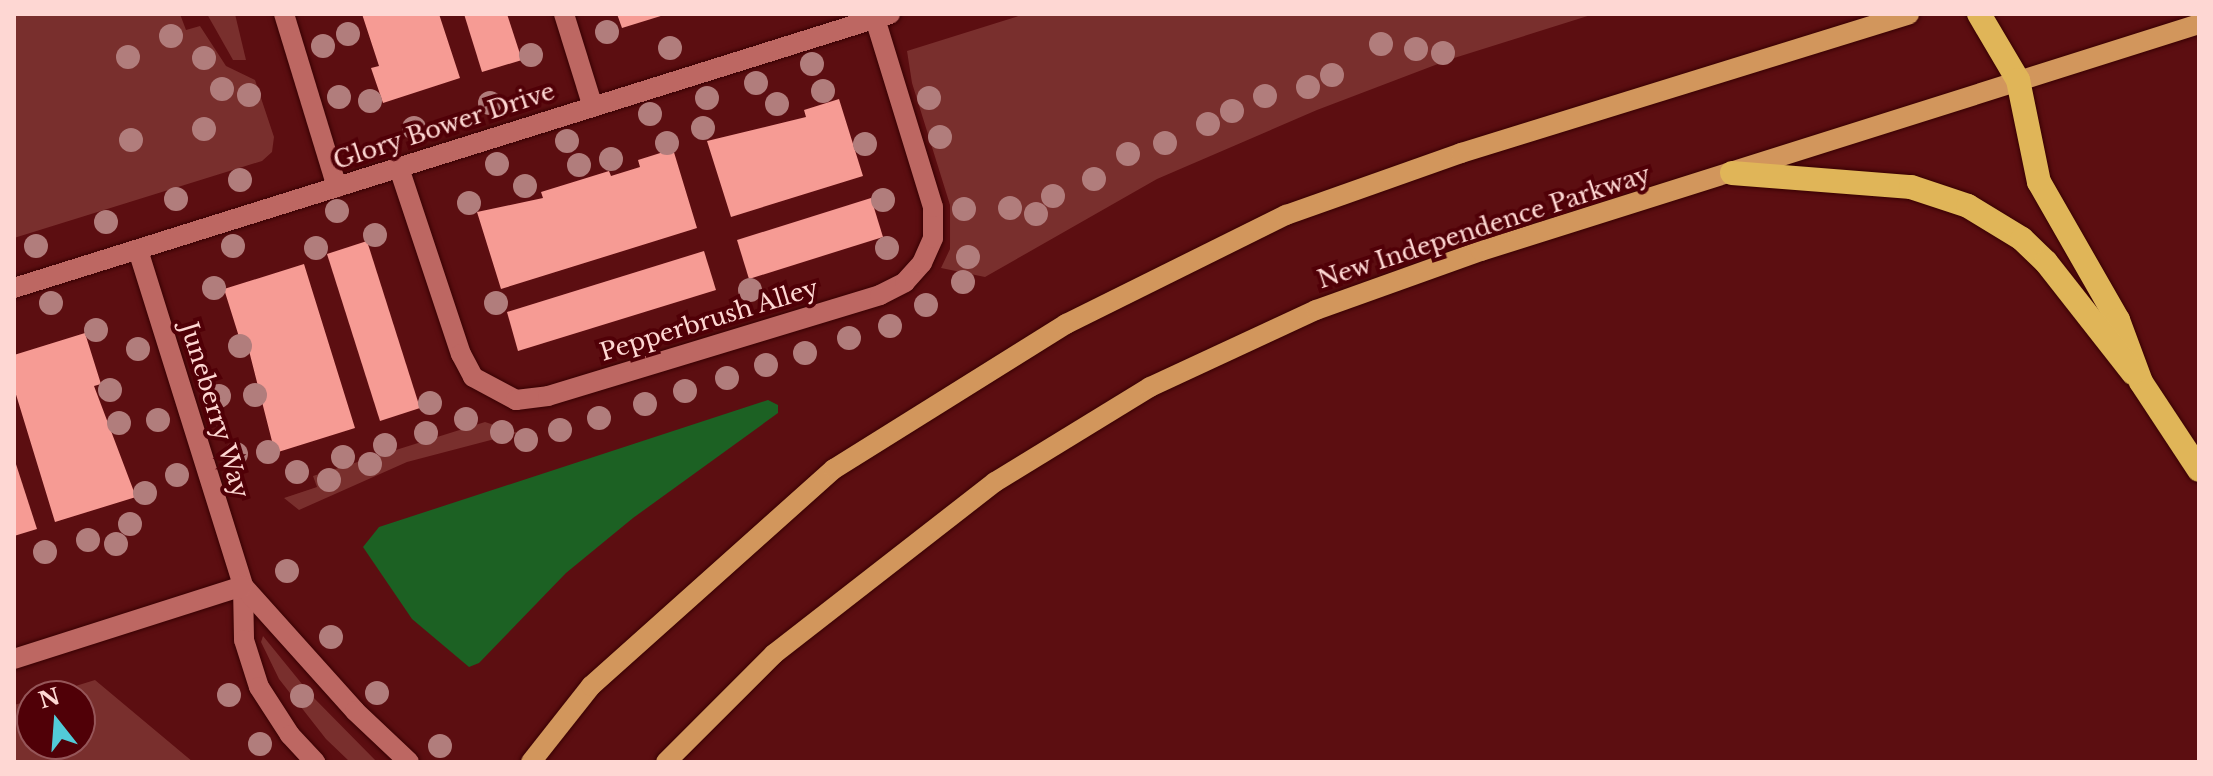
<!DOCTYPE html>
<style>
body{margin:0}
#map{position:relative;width:2213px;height:776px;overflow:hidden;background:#5c0e11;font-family:"Libre Baskerville",serif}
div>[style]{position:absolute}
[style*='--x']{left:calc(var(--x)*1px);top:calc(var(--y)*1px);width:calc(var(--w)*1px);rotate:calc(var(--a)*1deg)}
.green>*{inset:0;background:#792f2d}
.water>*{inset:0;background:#1c6123}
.building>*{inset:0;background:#f69b94}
.roads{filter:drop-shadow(0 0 2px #370003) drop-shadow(0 0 2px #370003)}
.minor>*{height:20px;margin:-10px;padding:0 10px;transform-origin:10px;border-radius:10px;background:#bd6762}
.major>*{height:20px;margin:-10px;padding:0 10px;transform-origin:10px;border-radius:10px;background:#d2965c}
.highway>*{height:24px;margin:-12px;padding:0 12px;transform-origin:12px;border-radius:12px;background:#e0b558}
.trees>*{width:24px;height:24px;margin:-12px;border-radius:50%;background:#b17d7c}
span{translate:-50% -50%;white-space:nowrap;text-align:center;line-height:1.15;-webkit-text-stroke:8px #500007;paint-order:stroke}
.street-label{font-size:24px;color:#fed7d3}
.frame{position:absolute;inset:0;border:16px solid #fed7d3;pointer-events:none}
.north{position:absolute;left:16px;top:680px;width:80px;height:80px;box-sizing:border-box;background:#500007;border:2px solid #965659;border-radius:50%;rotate:343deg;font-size:22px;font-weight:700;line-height:32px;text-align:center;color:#fed7d3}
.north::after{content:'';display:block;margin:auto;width:28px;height:36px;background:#52cbd8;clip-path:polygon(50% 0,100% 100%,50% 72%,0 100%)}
</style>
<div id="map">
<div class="green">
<i style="clip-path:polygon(14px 14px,180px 14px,186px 30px,200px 26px,226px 66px,255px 80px,274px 137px,272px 152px,262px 161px,14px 238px)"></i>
<i style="clip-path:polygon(207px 14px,235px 14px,246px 60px,233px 60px)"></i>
<i style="clip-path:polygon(1025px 14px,1594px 14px,1451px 59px,1317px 110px,1157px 179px,985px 277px,941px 268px,950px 249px,950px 205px,912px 83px,907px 51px)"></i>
<i style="clip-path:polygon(485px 422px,518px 433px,407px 462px,299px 510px,284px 498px,317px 487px,313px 476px)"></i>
<i style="clip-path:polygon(263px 636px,311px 695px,377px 762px,350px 762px,326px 739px,279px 679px,261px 642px)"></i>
<i style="clip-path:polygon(95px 680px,193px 762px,14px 762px,14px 705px,32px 700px,32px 744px,80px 744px,80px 696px,43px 696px)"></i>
</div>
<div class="water">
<i style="clip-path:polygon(768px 400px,778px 405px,778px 413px,633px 518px,566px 573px,479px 663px,469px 667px,412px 619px,363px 547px,379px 527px)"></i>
</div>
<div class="building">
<i style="clip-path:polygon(362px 14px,439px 14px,460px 78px,383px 103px,371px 68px,379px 66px)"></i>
<i style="clip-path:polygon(464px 14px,507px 14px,522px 60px,482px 72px)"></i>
<i style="clip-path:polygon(617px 14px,664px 14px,664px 15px,622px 28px)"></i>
<i style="clip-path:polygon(839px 99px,863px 176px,731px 217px,707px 141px,806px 117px,804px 110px)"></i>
<i style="clip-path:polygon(673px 149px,697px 228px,501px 289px,477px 212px,543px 198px,541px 192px,609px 171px,611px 176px,640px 167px,638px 160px)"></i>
<i style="clip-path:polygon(871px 198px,883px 237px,749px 279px,737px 240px)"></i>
<i style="clip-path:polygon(367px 241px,420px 408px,380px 421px,327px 254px)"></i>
<i style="clip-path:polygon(704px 251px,716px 290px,518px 351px,507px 312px)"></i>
<i style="clip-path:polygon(304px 264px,355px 428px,275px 453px,246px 339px,240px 340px,224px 289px)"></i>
<i style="clip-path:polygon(85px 333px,101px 384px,94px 386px,136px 497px,55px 522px,14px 388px,14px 355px)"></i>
<i style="clip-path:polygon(14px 458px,37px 529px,14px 536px)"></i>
</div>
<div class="roads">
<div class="minor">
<i style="--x:284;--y:14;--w:181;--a:73"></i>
<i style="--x:564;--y:14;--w:97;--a:72.7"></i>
<i style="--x:399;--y:168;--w:196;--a:71.6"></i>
<i style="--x:461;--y:354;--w:26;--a:62"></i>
<i style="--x:473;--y:377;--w:49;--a:28.1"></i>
<i style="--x:516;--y:400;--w:32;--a:-7"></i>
<i style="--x:548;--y:396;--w:347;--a:-16.9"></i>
<i style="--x:880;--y:295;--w:28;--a:-27"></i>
<i style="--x:905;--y:282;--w:25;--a:-48"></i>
<i style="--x:922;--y:263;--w:27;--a:-66"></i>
<i style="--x:933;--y:238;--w:31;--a:-90"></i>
<i style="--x:933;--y:207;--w:198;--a:-107.1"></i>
<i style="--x:138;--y:250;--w:352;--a:72.6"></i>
<i style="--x:243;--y:586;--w:54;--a:88.9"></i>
<i style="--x:244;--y:640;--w:49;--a:72.3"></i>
<i style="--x:259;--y:687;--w:57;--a:57.1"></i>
<i style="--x:290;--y:735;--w:37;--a:47"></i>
<i style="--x:14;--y:288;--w:918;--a:-17.37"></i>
<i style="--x:243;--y:586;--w:168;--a:48.1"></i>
<i style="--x:355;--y:711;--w:74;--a:43.4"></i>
<i style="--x:14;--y:659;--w:240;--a:-17.7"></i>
</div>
<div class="major">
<i style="--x:531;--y:762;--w:97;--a:-51.7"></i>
<i style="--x:591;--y:686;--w:326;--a:-41.8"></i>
<i style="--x:834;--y:469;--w:274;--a:-32"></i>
<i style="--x:1066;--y:324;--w:246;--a:-26.4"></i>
<i style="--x:1286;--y:215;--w:186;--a:-19.5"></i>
<i style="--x:1461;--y:153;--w:469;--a:-17.2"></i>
<i style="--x:666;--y:762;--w:153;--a:-45"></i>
<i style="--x:774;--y:654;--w:280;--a:-37.9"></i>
<i style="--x:995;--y:482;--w:182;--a:-31.5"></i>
<i style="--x:1150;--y:387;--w:183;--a:-24.9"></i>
<i style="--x:1316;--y:310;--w:175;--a:-19.7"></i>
<i style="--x:1481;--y:251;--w:753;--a:-17.54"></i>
</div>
<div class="highway">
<i style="--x:1979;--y:14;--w:77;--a:59.4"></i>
<i style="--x:2018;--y:80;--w:104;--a:78.4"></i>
<i style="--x:2039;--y:182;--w:159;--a:60.2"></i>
<i style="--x:2118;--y:320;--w:66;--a:69.6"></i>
<i style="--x:2141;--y:382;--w:105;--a:56.6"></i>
<i style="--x:1732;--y:173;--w:180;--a:4.5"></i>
<i style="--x:1911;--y:187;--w:60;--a:18.4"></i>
<i style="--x:1968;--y:206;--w:63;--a:31.4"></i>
<i style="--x:2022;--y:239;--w:33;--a:44"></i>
<i style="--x:2046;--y:262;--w:141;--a:51.9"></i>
</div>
</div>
<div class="trees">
<i style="left:607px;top:32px"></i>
<i style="left:348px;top:34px"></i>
<i style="left:171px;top:36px"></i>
<i style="left:1381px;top:44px"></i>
<i style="left:323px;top:46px"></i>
<i style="left:670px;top:48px"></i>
<i style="left:1416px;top:49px"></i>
<i style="left:1443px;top:53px"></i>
<i style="left:531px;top:55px"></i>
<i style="left:128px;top:57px"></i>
<i style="left:204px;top:58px"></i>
<i style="left:812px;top:64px"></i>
<i style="left:1332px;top:75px"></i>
<i style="left:756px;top:83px"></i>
<i style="left:1308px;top:87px"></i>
<i style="left:222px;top:89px"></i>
<i style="left:823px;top:91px"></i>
<i style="left:249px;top:95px"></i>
<i style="left:1265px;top:96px"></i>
<i style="left:339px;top:97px"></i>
<i style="left:707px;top:98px"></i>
<i style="left:929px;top:98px"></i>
<i style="left:370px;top:101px"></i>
<i style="left:490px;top:103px"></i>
<i style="left:777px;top:104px"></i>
<i style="left:1232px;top:111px"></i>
<i style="left:650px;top:114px"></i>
<i style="left:1208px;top:124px"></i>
<i style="left:414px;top:128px"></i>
<i style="left:703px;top:128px"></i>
<i style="left:204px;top:129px"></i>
<i style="left:940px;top:137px"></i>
<i style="left:131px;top:140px"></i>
<i style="left:567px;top:141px"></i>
<i style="left:667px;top:143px"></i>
<i style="left:1165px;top:143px"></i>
<i style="left:865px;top:144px"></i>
<i style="left:1128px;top:154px"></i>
<i style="left:611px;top:159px"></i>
<i style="left:497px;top:164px"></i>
<i style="left:579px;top:165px"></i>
<i style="left:1094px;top:179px"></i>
<i style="left:240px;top:180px"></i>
<i style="left:525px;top:186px"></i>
<i style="left:1053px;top:196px"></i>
<i style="left:176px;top:199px"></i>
<i style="left:883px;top:200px"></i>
<i style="left:469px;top:203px"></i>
<i style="left:1010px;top:208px"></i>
<i style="left:964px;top:209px"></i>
<i style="left:337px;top:211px"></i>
<i style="left:1036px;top:214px"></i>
<i style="left:106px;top:222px"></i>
<i style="left:375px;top:235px"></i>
<i style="left:36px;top:246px"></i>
<i style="left:233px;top:246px"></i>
<i style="left:316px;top:248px"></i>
<i style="left:887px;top:248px"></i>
<i style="left:968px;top:257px"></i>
<i style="left:963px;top:282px"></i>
<i style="left:214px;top:288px"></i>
<i style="left:750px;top:290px"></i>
<i style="left:51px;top:303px"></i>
<i style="left:496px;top:303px"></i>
<i style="left:926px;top:305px"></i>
<i style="left:890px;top:326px"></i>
<i style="left:96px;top:330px"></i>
<i style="left:849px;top:338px"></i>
<i style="left:240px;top:346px"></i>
<i style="left:138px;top:349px"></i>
<i style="left:805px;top:353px"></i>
<i style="left:766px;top:365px"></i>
<i style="left:727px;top:378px"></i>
<i style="left:110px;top:390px"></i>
<i style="left:685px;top:391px"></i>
<i style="left:255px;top:395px"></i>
<i style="left:219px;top:396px"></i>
<i style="left:430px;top:403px"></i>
<i style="left:645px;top:404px"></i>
<i style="left:599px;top:418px"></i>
<i style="left:466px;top:419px"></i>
<i style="left:158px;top:420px"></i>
<i style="left:119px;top:423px"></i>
<i style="left:560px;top:430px"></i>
<i style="left:502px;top:432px"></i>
<i style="left:426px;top:433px"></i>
<i style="left:526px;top:440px"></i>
<i style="left:385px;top:445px"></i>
<i style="left:268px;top:452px"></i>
<i style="left:236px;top:454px"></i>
<i style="left:343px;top:457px"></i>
<i style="left:370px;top:464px"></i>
<i style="left:297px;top:472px"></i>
<i style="left:177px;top:475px"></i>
<i style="left:329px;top:480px"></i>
<i style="left:145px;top:493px"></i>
<i style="left:130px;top:524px"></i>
<i style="left:88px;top:540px"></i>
<i style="left:116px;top:544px"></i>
<i style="left:45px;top:552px"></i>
<i style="left:287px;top:571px"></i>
<i style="left:331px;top:637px"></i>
<i style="left:377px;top:693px"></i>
<i style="left:229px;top:695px"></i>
<i style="left:302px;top:696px"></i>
<i style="left:260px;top:744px"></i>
<i style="left:440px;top:746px"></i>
</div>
<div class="street-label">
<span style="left:444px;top:126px;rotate:-18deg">Glory Bower Drive</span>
<span style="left:1484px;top:227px;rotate:-18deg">New Independence Parkway</span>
<span style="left:709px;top:320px;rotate:-17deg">Pepperbrush Alley</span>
<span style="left:215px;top:410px;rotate:73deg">Juneberry Way</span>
</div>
<div class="frame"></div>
<div class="north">N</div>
</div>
